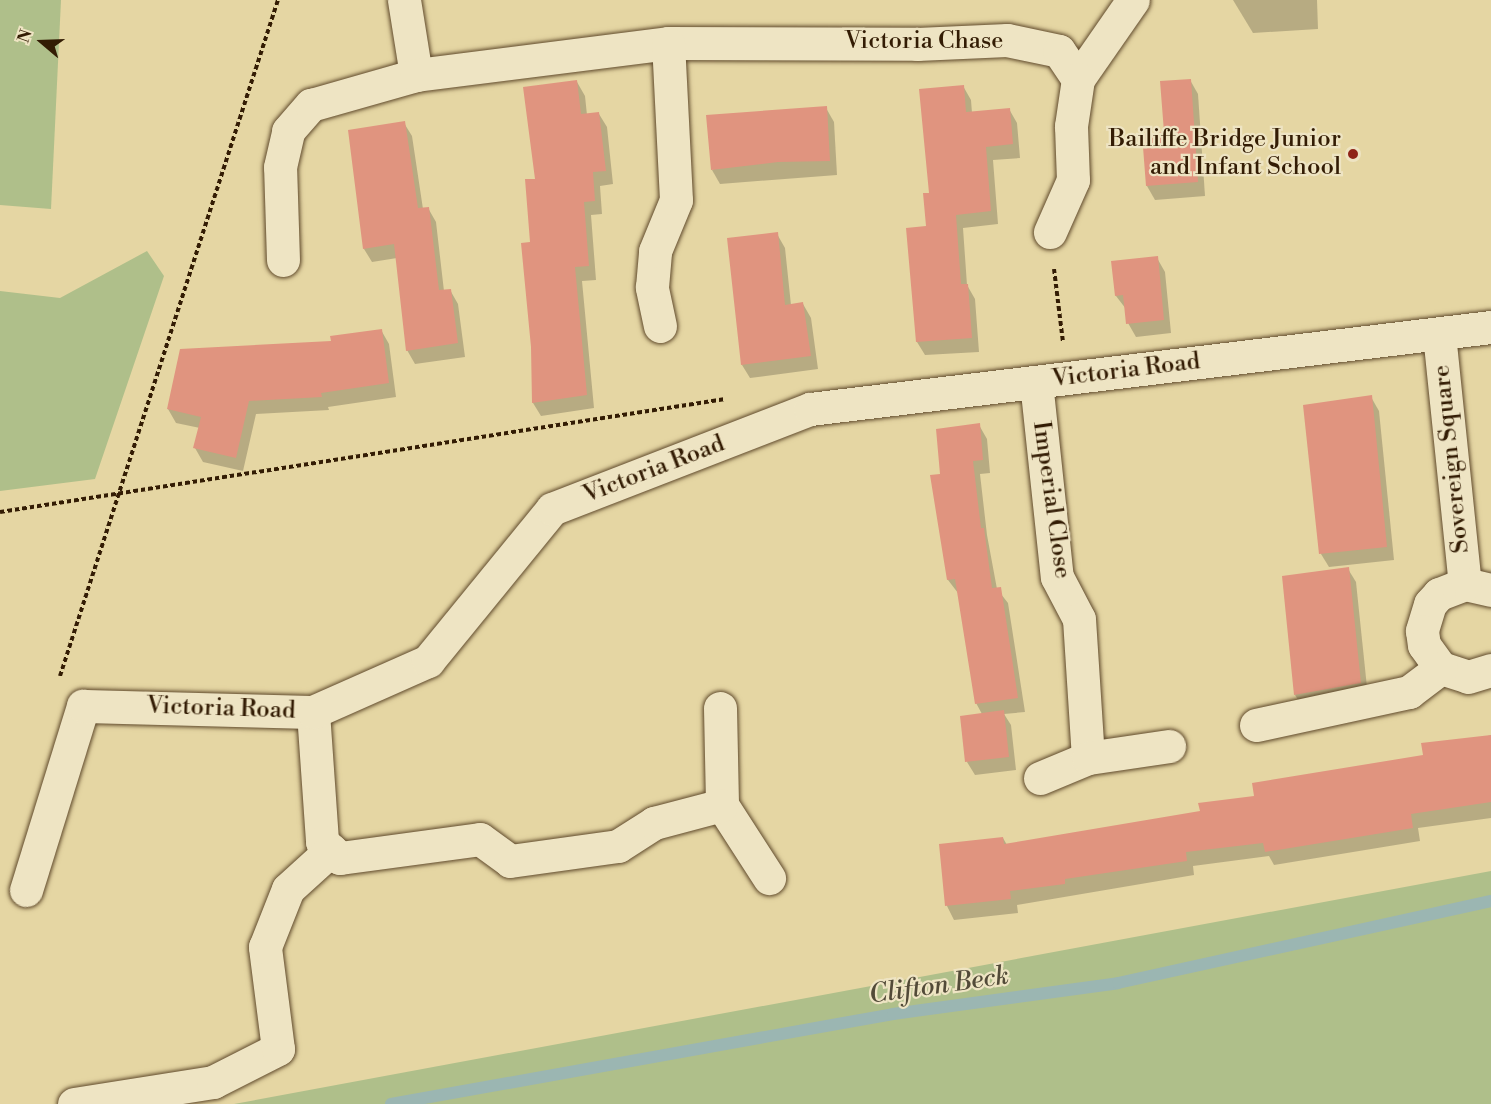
<!DOCTYPE html>
<style>
body{margin:0}
#map{position:relative;width:1491px;height:1104px;overflow:hidden;background:#e5d6a3;font-family:"Libre Bodoni",serif}
div>[style]{position:absolute}
[style*='--x']{left:calc(var(--x)*1px);top:calc(var(--y)*1px);width:calc(var(--w)*1px);rotate:calc(var(--a)*1deg)}
.green>*{inset:0;background:#afbf8a}
.shadow>*{inset:0;background:#0003}
.stream>*{height:12px;margin:-6px;padding:0 6px;transform-origin:6px;border-radius:6px;background:#9bb6b2}
.building>*{inset:0;background:#e0947f}
.path>*{height:4px;margin-top:-2px;transform-origin:0;background:repeating-linear-gradient(90deg,#331c04 0 4.5px,transparent 0 7.5px)}
.roads{filter:drop-shadow(0 0 2px #604a2c) drop-shadow(0 0 2px #604a2c)}
.minor>*{height:33px;margin:-16.5px;padding:0 16.5px;transform-origin:16.5px;border-radius:16.5px;background:#eee4c3}
.dots>*{width:16px;height:16px;translate:-50% -50%;box-sizing:border-box;border:3px solid #eee4c3;border-radius:50%}
span{translate:-50% -50%;white-space:nowrap;text-align:center;line-height:1.15;-webkit-text-stroke:4.5px #eee4c3;paint-order:stroke}
.street-label{font-size:24px;color:#331c04}
.poi-label{font-size:24px;color:#331c04}
.right{translate:-100% -50%;text-align:right}
.water-label{font-size:26px;color:#524a38;font-style:italic}
.north{position:absolute;left:12px;top:12px;width:60px;height:60px;-webkit-text-stroke:4px #eee4c3;paint-order:stroke;rotate:289deg;font-size:16px;font-weight:700;line-height:24px;text-align:center;color:#331c04}
.north::after{content:'';display:block;margin:auto;width:21px;height:27px;background:#331c04;clip-path:polygon(50% 0,100% 100%,50% 72%,0 100%)}
</style>
<div id="map">
<div class="green">
<i style="clip-path:polygon(0 0,61px 0,51px 209px,0 205px)"></i>
<i style="clip-path:polygon(147px 251px,164px 276px,95px 479px,0 491px,0 291px,60px 298px)"></i>
<i style="clip-path:polygon(1491px 871px,1491px 1104px,234px 1104px)"></i>
</div>
<div class="shadow">
<i style="clip-path:polygon(1233px 0,1317px 0,1318px 29px,1253px 33px)"></i>
<i style="clip-path:polygon(1190px 80px,1198px 94px,1205px 196px,1155px 200px,1147px 186px)"></i>
<i style="clip-path:polygon(577px 82px,585px 96px,587px 115px,599px 114px,607px 127px,613px 184px,600px 186px,602px 214px,591px 215px,596px 280px,582px 281px,594px 408px,541px 416px,533px 403px,532px 244px,536px 180px)"></i>
<i style="clip-path:polygon(963px 86px,971px 100px,972px 113px,1009px 109px,1017px 123px,1020px 158px,993px 160px,998px 224px,963px 228px,967px 285px,975px 299px,979px 352px,925px 355px,917px 342px,931px 194px)"></i>
<i style="clip-path:polygon(826px 108px,834px 122px,837px 175px,720px 184px,712px 170px)"></i>
<i style="clip-path:polygon(404px 123px,412px 136px,423px 209px,428px 208px,436px 222px,444px 291px,450px 290px,458px 304px,465px 357px,415px 364px,407px 350px,397px 258px,372px 262px,364px 249px)"></i>
<i style="clip-path:polygon(777px 234px,785px 248px,791px 305px,803px 304px,811px 318px,818px 369px,750px 378px,742px 365px)"></i>
<i style="clip-path:polygon(1157px 258px,1165px 272px,1171px 333px,1136px 337px,1128px 323px,1126px 309px,1116px 296px,1113px 263px)"></i>
<i style="clip-path:polygon(381px 330px,389px 344px,396px 397px,328px 407px,329px 410px,256px 414px,243px 471px,203px 462px,195px 448px,200px 428px,176px 423px,168px 409px,333px 343px)"></i>
<i style="clip-path:polygon(1371px 397px,1379px 411px,1394px 560px,1329px 567px,1321px 554px)"></i>
<i style="clip-path:polygon(979px 425px,987px 439px,990px 473px,980px 474px,987px 535px,997px 589px,1008px 603px,1025px 712px,1004px 714px,1011px 725px,1016px 770px,975px 775px,967px 762px,982px 714px,976px 703px,958px 593px,948px 580px,942px 475px)"></i>
<i style="clip-path:polygon(1348px 569px,1356px 582px,1368px 697px,1303px 708px,1295px 695px)"></i>
<i style="clip-path:polygon(1491px 735px,1491px 818px,1418px 828px,1420px 841px,1274px 865px,1269px 856px,1193px 866px,1194px 875px,1017px 905px,1018px 913px,954px 920px,947px 906px,940px 846px,1003px 838px,1007px 845px,1201px 813px,1425px 757px)"></i>
</div>
<div class="stream">
<i style="--x:391;--y:1104;--w:510;--a:-10.16"></i>
<i style="--x:893;--y:1014;--w:227;--a:-7.8"></i>
<i style="--x:1118;--y:983;--w:382;--a:-12.4"></i>
</div>
<div class="building">
<i style="clip-path:polygon(1191px 79px,1198px 182px,1146px 186px,1142px 134px,1164px 132px,1160px 81px)"></i>
<i style="clip-path:polygon(577px 80px,581px 114px,599px 112px,606px 171px,593px 172px,595px 201px,584px 202px,589px 266px,575px 267px,587px 395px,532px 403px,531px 347px,521px 243px,530px 242px,525px 179px,535px 179px,523px 87px)"></i>
<i style="clip-path:polygon(964px 85px,966px 112px,1010px 108px,1013px 144px,986px 147px,991px 211px,956px 215px,961px 284px,968px 284px,972px 338px,916px 342px,906px 228px,926px 226px,923px 193px,929px 193px,919px 89px)"></i>
<i style="clip-path:polygon(827px 106px,830px 161px,778px 162px,711px 170px,706px 115px)"></i>
<i style="clip-path:polygon(405px 121px,418px 208px,429px 207px,439px 290px,451px 289px,458px 343px,406px 351px,394px 244px,363px 249px,348px 130px)"></i>
<i style="clip-path:polygon(778px 232px,785px 305px,803px 302px,811px 356px,741px 365px,727px 238px)"></i>
<i style="clip-path:polygon(1158px 256px,1164px 320px,1126px 324px,1123px 295px,1115px 296px,1111px 261px)"></i>
<i style="clip-path:polygon(382px 329px,389px 383px,321px 393px,322px 397px,249px 401px,236px 458px,193px 448px,201px 417px,167px 409px,180px 349px,331px 341px,330px 336px)"></i>
<i style="clip-path:polygon(1372px 395px,1387px 547px,1319px 554px,1303px 405px)"></i>
<i style="clip-path:polygon(980px 423px,983px 460px,973px 461px,981px 528px,984px 528px,992px 588px,1001px 587px,1018px 698px,975px 704px,955px 579px,947px 580px,930px 475px,940px 474px,936px 429px)"></i>
<i style="clip-path:polygon(1349px 567px,1361px 683px,1294px 695px,1282px 576px)"></i>
<i style="clip-path:polygon(1004px 710px,1009px 757px,965px 762px,960px 716px)"></i>
<i style="clip-path:polygon(1491px 735px,1491px 802px,1411px 814px,1413px 828px,1265px 852px,1263px 843px,1186px 852px,1187px 861px,1065px 879px,1065px 884px,1010px 891px,1011px 899px,945px 906px,939px 844px,1003px 837px,1004px 844px,1200px 811px,1198px 803px,1254px 796px,1252px 783px,1423px 755px,1421px 743px)"></i>
</div>
<div class="path">
<i style="--x:1054;--y:269;--w:74;--a:83"></i>
<i style="--x:0;--y:512;--w:734;--a:-8.86"></i>
<i style="--x:60;--y:676;--w:710;--a:-72.13"></i>
</div>
<div class="roads">
<div class="minor">
<i style="--x:404;--y:0;--w:76;--a:80.9"></i>
<i style="--x:1078;--y:79;--w:96;--a:-55.2"></i>
<i style="--x:283;--y:260;--w:93;--a:-91.8"></i>
<i style="--x:280;--y:167;--w:37;--a:-77"></i>
<i style="--x:288;--y:131;--w:35;--a:-49"></i>
<i style="--x:311;--y:105;--w:109;--a:-15.9"></i>
<i style="--x:416;--y:75;--w:254;--a:-7.2"></i>
<i style="--x:668;--y:43;--w:249;--a:0.2"></i>
<i style="--x:917;--y:44;--w:90;--a:-2.5"></i>
<i style="--x:1007;--y:40;--w:53;--a:11.9"></i>
<i style="--x:1059;--y:51;--w:34;--a:56"></i>
<i style="--x:1078;--y:79;--w:48;--a:98.5"></i>
<i style="--x:1071;--y:126;--w:54;--a:87.9"></i>
<i style="--x:1073;--y:180;--w:57;--a:113.9"></i>
<i style="--x:660;--y:326;--w:40;--a:-102"></i>
<i style="--x:652;--y:287;--w:36;--a:-85"></i>
<i style="--x:655;--y:251;--w:55;--a:-67.6"></i>
<i style="--x:676;--y:200;--w:157;--a:-92.9"></i>
<i style="--x:1439;--y:334;--w:251;--a:84.1"></i>
<i style="--x:1036;--y:382;--w:196;--a:83.9"></i>
<i style="--x:1057;--y:577;--w:47;--a:62.4"></i>
<i style="--x:1079;--y:619;--w:139;--a:86.3"></i>
<i style="--x:1491;--y:590;--w:27;--a:-167"></i>
<i style="--x:1465;--y:584;--w:28;--a:159"></i>
<i style="--x:1439;--y:594;--w:13;--a:132"></i>
<i style="--x:1430;--y:604;--w:28;--a:107"></i>
<i style="--x:1422;--y:631;--w:14;--a:82"></i>
<i style="--x:1424;--y:645;--w:29;--a:54"></i>
<i style="--x:1441;--y:668;--w:28;--a:18"></i>
<i style="--x:1468;--y:677;--w:24;--a:-17"></i>
<i style="--x:720;--y:708;--w:97;--a:88.8"></i>
<i style="--x:722;--y:805;--w:87;--a:57.2"></i>
<i style="--x:313;--y:712;--w:130;--a:86"></i>
<i style="--x:322;--y:842;--w:24;--a:42"></i>
<i style="--x:340;--y:858;--w:141;--a:-7.7"></i>
<i style="--x:480;--y:839;--w:37;--a:36"></i>
<i style="--x:510;--y:861;--w:109;--a:-7.9"></i>
<i style="--x:618;--y:846;--w:43;--a:-32.6"></i>
<i style="--x:654;--y:823;--w:70;--a:-14.8"></i>
<i style="--x:1256;--y:725;--w:157;--a:-12.2"></i>
<i style="--x:1409;--y:692;--w:40;--a:-37"></i>
<i style="--x:1040;--y:778;--w:52;--a:-22.6"></i>
<i style="--x:1088;--y:758;--w:82;--a:-8.4"></i>
<i style="--x:26;--y:890;--w:193;--a:-72.8"></i>
<i style="--x:83;--y:706;--w:230;--a:1.5"></i>
<i style="--x:313;--y:712;--w:126;--a:-23.9"></i>
<i style="--x:428;--y:661;--w:196;--a:-50.8"></i>
<i style="--x:552;--y:509;--w:277;--a:-21.2"></i>
<i style="--x:810;--y:409;--w:686;--a:-6.87"></i>
<i style="--x:74;--y:1104;--w:141;--a:-9"></i>
<i style="--x:213;--y:1082;--w:73;--a:-26.9"></i>
<i style="--x:278;--y:1049;--w:103;--a:-97.3"></i>
<i style="--x:265;--y:947;--w:62;--a:-68.4"></i>
<i style="--x:288;--y:889;--w:58;--a:-42.2"></i>
</div>
</div>
<div class="dots">
<i style="left:1353px;top:154px;background:#8f2418"></i>
</div>
<div class="street-label">
<span style="left:924px;top:42px">Victoria Chase</span>
<span style="left:1126px;top:371px;rotate:-7deg">Victoria Road</span>
<span style="left:1452px;top:459px;rotate:-96deg">Sovereign Square</span>
<span style="left:654px;top:470px;rotate:-21deg">Victoria Road</span>
<span style="left:1051px;top:500px;rotate:82deg">Imperial Close</span>
<span style="left:221px;top:709px;rotate:2deg">Victoria Road</span>
</div>
<div class="poi-label">
<span class="right" style="left:1341px;top:154px">Bailiffe Bridge Junior<br>and Infant School</span>
</div>
<div class="water-label">
<span style="left:939px;top:986px;rotate:-8deg">Clifton Beck</span>
</div>
<div class="north">N</div>
</div>
